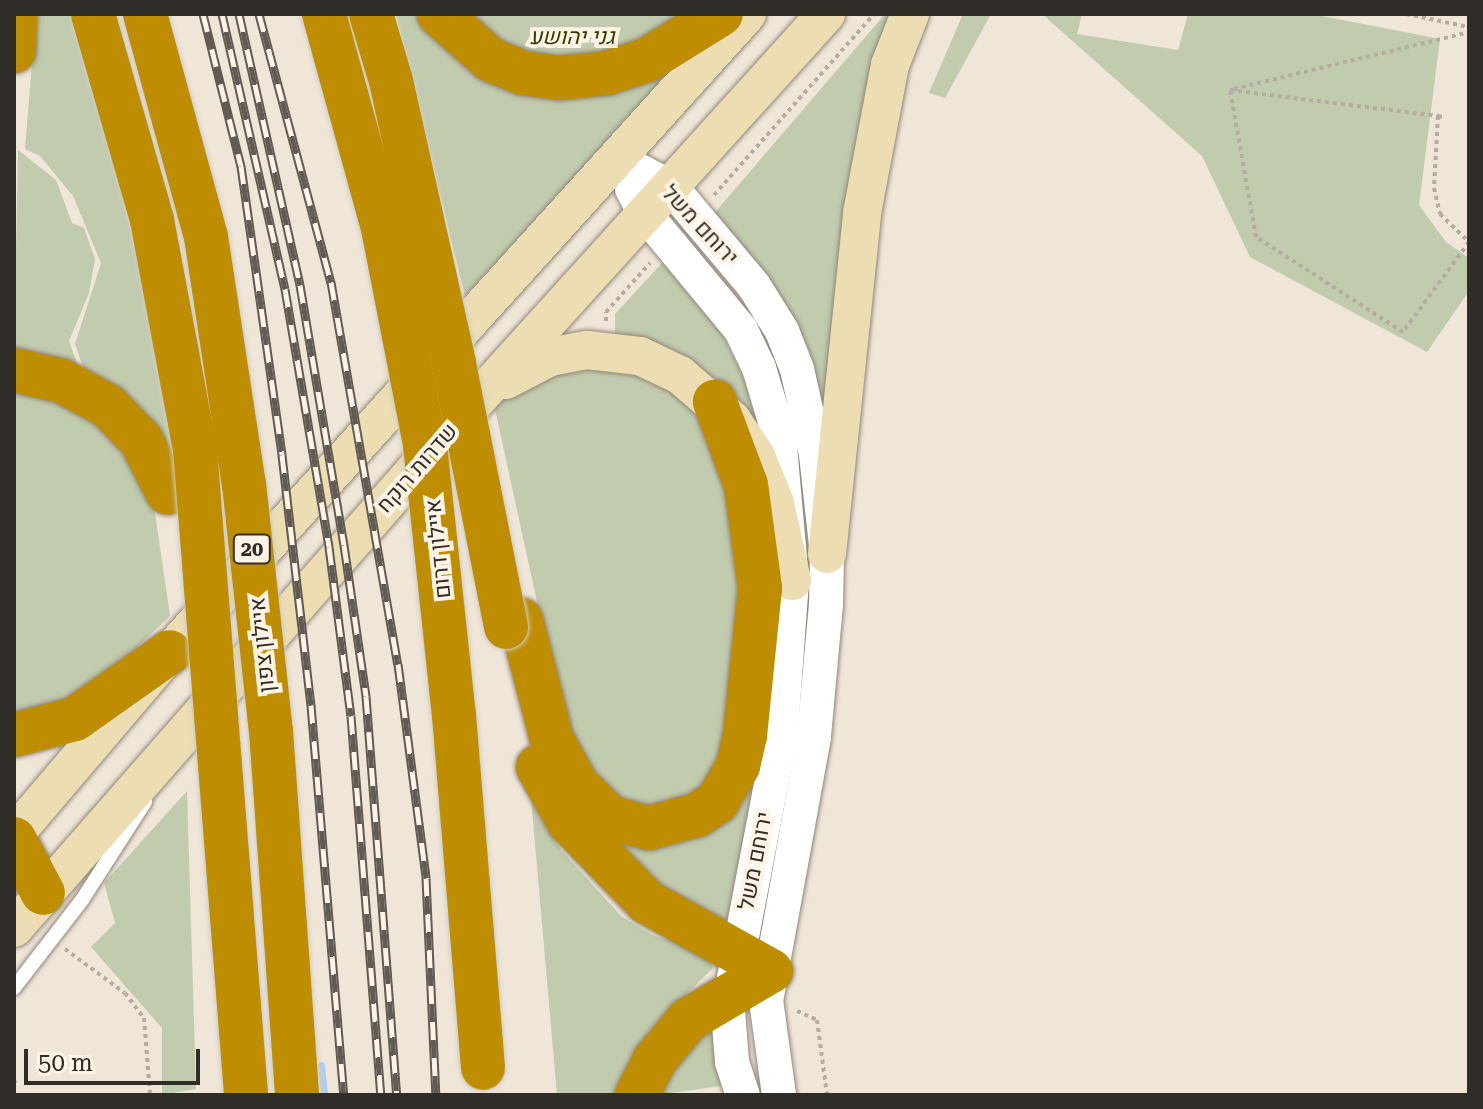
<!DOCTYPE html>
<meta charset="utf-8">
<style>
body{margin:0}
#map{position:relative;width:1483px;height:1109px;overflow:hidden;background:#f0e6d8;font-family:"Roboto Serif",Heebo,serif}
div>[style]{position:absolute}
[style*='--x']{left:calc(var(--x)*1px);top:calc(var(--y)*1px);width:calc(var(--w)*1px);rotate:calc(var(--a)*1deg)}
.green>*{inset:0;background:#c1cbae}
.stream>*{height:7px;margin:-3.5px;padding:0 3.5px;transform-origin:3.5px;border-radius:3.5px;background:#b5cdec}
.path>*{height:4px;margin-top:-2px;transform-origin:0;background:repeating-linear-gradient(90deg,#b5ada1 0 4px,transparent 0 8px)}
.roads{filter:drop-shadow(0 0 2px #91877b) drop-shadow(0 0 2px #91877b)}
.service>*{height:14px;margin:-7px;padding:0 7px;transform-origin:7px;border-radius:7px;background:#fff}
.tertiary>*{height:34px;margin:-17px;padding:0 17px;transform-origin:17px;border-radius:17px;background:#fff}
.secondary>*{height:38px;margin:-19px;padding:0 19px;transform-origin:19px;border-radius:19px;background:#ecddb2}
.motorway>*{height:44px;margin:-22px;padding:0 22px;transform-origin:22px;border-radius:22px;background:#be8e00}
.rail>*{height:9px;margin-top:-4.5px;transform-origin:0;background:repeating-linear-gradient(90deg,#fef3e5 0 18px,#615b54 0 36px);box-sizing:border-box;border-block:2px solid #615b54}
.bridges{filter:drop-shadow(0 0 2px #cdcccb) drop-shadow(0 0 2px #cdcccb)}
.motorway-bridge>*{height:44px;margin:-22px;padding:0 22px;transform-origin:22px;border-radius:22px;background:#be8e00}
span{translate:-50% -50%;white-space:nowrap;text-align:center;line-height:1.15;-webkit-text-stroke:8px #fef3e5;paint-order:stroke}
.shield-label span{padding:2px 6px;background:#fef3e5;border:2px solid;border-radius:6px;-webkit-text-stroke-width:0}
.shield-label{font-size:20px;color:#302c27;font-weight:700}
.park-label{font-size:22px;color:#2f3e04;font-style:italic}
.street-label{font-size:22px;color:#302c27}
.frame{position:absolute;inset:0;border:16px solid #302c27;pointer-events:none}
.scale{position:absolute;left:24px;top:1049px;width:176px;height:36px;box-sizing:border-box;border:4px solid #302c27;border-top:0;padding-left:10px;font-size:24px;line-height:28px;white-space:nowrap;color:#302c27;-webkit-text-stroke:6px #fef3e5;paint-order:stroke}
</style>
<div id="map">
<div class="green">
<i style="clip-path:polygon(36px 14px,71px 14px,99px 103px,152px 319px,181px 481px,85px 373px,75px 344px,101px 263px,73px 196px,40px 156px,25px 149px)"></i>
<i style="clip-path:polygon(396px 14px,416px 14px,481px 73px,707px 36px,465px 296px)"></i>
<i style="clip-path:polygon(460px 14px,684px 14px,650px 38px,577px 61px,511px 50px)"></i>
<i style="clip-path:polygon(885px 14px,901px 14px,833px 441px,712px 216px)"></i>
<i style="clip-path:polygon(963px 14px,991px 14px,945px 98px,929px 93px)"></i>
<i style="clip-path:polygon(1042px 14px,1082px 14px,1077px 34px,1178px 50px,1188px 14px,1312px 14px,1440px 39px,1419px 205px,1446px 242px,1469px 258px,1469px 291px,1427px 352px,1250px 257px,1202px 156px)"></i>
<i style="clip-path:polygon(18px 150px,56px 180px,72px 223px,84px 228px,95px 259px,89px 293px,69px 341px,80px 372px,14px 353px)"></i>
<i style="clip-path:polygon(664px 261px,720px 330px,767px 423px,753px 430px,615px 344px,615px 314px)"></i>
<i style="clip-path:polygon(596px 367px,624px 369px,697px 404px,742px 527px,735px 728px,707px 792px,637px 809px,598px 784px,560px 707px,493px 400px,532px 380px)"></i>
<i style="clip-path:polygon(14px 386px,30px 389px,109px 429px,153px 499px,170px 616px,87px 694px,14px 719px)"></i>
<i style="clip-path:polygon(770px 735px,742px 866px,725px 927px,667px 896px,595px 816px,639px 844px)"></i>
<i style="clip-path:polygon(187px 791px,196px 1089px,162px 1095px,162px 1028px,91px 947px,115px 923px,104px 883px)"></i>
<i style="clip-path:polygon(531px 798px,561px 850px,621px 916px,652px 935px,707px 952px,713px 968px,653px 1027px,620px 1095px,557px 1095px)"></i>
<i style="clip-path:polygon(714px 1016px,721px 1086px,657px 1095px,658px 1091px)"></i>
</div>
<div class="stream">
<i style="--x:321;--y:1065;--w:30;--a:84"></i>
</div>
<div class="path">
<i style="--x:1406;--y:14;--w:64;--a:11.7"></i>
<i style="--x:1234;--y:89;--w:242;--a:-13.6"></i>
<i style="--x:1438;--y:116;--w:72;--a:93.2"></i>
<i style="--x:1434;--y:188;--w:27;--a:77"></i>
<i style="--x:1440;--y:214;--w:40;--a:44"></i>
<i style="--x:1469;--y:242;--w:112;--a:126.3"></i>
<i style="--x:1403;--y:332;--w:175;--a:-147.1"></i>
<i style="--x:1256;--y:237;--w:149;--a:-100"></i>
<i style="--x:1230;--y:90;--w:210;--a:7.1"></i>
<i style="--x:1438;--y:116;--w:7;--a:8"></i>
<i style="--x:714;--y:195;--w:242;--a:-48.5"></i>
<i style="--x:606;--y:321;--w:9;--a:-90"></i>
<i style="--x:606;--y:312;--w:66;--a:-48.1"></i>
<i style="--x:65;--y:949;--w:74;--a:36.3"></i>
<i style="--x:125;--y:993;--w:31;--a:53"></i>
<i style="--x:144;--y:1018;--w:77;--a:85.5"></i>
<i style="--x:797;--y:1011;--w:22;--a:24"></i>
<i style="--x:817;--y:1020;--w:76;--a:82.4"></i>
<i style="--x:14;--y:1081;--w:3;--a:45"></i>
</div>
<div class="roads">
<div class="service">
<i style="--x:14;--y:988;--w:111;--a:-52.3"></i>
<i style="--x:82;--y:900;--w:117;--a:-57.3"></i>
</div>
<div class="tertiary">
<i style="--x:616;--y:159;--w:62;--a:27"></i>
<i style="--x:671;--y:187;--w:129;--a:50"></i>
<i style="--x:754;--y:286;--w:53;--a:58.1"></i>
<i style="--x:782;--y:331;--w:41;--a:68.5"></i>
<i style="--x:797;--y:369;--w:88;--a:77.5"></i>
<i style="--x:816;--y:455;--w:100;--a:83.7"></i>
<i style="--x:827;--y:554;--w:50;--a:91.1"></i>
<i style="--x:826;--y:604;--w:134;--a:95.2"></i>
<i style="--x:814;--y:737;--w:267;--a:100.3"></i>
<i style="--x:766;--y:1000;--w:96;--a:82.2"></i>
<i style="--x:632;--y:189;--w:30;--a:62"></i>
<i style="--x:646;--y:215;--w:149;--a:50.4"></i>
<i style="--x:741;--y:330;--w:42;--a:64.7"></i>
<i style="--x:759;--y:368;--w:70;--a:73.4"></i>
<i style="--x:779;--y:435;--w:147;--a:84.9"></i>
<i style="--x:792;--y:581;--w:151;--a:94.2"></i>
<i style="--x:781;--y:732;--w:284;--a:100.8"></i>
<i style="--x:728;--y:1011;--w:51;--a:85.5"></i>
<i style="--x:732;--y:1062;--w:35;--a:72"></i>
</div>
<div class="secondary">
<i style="--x:506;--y:380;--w:50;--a:-27.6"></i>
<i style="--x:550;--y:357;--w:38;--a:-11"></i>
<i style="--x:587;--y:350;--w:53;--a:6.5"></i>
<i style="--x:640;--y:356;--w:44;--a:25.4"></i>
<i style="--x:680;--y:375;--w:69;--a:40.9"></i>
<i style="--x:732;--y:420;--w:43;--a:56.3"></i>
<i style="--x:756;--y:456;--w:51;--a:68"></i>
<i style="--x:775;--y:503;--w:80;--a:77.7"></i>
<i style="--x:827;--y:554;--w:343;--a:-84.1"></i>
<i style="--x:862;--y:213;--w:151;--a:-79.3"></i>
<i style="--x:890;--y:65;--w:55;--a:-68.6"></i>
<i style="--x:14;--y:835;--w:240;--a:-49.6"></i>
<i style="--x:170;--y:652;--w:860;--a:-47.87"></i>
<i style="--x:14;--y:928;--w:698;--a:-48.78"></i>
<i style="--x:474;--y:403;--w:525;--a:-47.86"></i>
</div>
<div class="motorway">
<i style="--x:439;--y:14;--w:69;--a:41.5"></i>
<i style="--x:491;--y:60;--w:35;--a:22"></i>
<i style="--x:523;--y:73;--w:36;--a:8"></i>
<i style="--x:559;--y:78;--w:48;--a:-5.9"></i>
<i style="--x:607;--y:73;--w:42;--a:-18"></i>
<i style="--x:647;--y:60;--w:87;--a:-31.9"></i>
<i style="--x:14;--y:51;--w:37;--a:-88"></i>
<i style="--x:14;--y:370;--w:49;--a:12.9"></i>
<i style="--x:62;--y:381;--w:52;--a:28.5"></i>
<i style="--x:108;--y:406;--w:47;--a:45.9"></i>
<i style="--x:141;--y:440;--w:59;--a:63"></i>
<i style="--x:521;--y:620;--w:124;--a:75.5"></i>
<i style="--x:552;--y:740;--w:51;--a:60.9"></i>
<i style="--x:577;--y:785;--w:27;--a:45"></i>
<i style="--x:596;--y:804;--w:21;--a:43"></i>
<i style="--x:611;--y:818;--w:39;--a:15"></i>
<i style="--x:649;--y:828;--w:50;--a:-15.2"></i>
<i style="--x:697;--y:815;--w:24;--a:-33"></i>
<i style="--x:717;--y:802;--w:42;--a:-59.7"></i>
<i style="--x:738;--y:766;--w:31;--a:-77"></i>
<i style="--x:745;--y:736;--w:149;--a:-84.2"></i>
<i style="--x:760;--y:588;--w:104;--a:-97.7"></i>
<i style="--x:746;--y:485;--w:89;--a:-110.5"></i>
<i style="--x:14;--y:735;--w:63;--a:-14.7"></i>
<i style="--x:75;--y:719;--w:116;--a:-35.2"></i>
<i style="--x:538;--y:767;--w:63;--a:60.6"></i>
<i style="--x:569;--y:822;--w:112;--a:45.7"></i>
<i style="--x:647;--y:902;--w:142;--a:29.1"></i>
<i style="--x:14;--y:839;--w:61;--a:61.8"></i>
<i style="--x:637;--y:1095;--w:38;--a:-63"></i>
<i style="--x:654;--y:1061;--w:53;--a:-50.3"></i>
<i style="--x:688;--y:1020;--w:96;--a:-30.6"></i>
</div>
</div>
<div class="rail">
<i style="--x:203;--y:14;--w:157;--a:76"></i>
<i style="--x:241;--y:166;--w:292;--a:81.9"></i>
<i style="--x:282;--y:455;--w:252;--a:83.4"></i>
<i style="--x:311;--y:705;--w:391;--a:85.2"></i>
<i style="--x:222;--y:14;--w:282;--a:77.1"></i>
<i style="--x:285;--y:289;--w:262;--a:80.3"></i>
<i style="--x:329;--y:547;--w:170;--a:82.6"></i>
<i style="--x:351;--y:716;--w:380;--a:85.5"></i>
<i style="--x:239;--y:14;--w:278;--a:77.3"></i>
<i style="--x:300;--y:285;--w:264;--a:80.4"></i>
<i style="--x:344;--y:545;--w:153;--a:81.7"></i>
<i style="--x:366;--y:696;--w:400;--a:85.6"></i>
<i style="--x:259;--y:14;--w:278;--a:75"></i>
<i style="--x:331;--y:282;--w:388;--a:80.1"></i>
<i style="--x:398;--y:664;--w:216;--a:82.5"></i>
<i style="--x:426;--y:878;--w:217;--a:87.4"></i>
</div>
<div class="bridges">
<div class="motorway-bridge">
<i style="--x:93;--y:14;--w:214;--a:74"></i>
<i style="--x:152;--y:220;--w:233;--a:79.4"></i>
<i style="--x:195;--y:449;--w:647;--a:85.48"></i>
<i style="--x:145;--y:14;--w:231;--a:74.7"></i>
<i style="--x:206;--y:237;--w:250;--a:81.3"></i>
<i style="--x:244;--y:484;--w:248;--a:83.8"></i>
<i style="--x:271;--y:731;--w:364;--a:85.9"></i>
<i style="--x:324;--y:14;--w:222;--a:74.6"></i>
<i style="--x:383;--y:228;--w:221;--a:79"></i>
<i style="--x:425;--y:445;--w:272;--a:83.9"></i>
<i style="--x:454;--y:715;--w:354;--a:85.3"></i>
<i style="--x:371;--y:14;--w:70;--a:73.4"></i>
<i style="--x:391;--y:81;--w:290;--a:77.4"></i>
<i style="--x:454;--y:364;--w:268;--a:78.8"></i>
</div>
</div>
<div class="shield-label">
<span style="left:252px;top:549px">20</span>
</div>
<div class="park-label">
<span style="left:572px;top:37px">גני יהושע</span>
</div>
<div class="street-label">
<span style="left:700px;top:225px;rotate:47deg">ירוחם משל</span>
<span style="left:417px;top:468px;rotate:-49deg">שדרות רוקח</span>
<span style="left:438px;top:549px;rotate:-96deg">איילון דרום</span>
<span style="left:262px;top:645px;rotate:-96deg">איילון צפון</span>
<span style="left:755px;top:861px;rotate:-79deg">ירוחם משל</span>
</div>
<div class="frame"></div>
<div class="scale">50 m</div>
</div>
